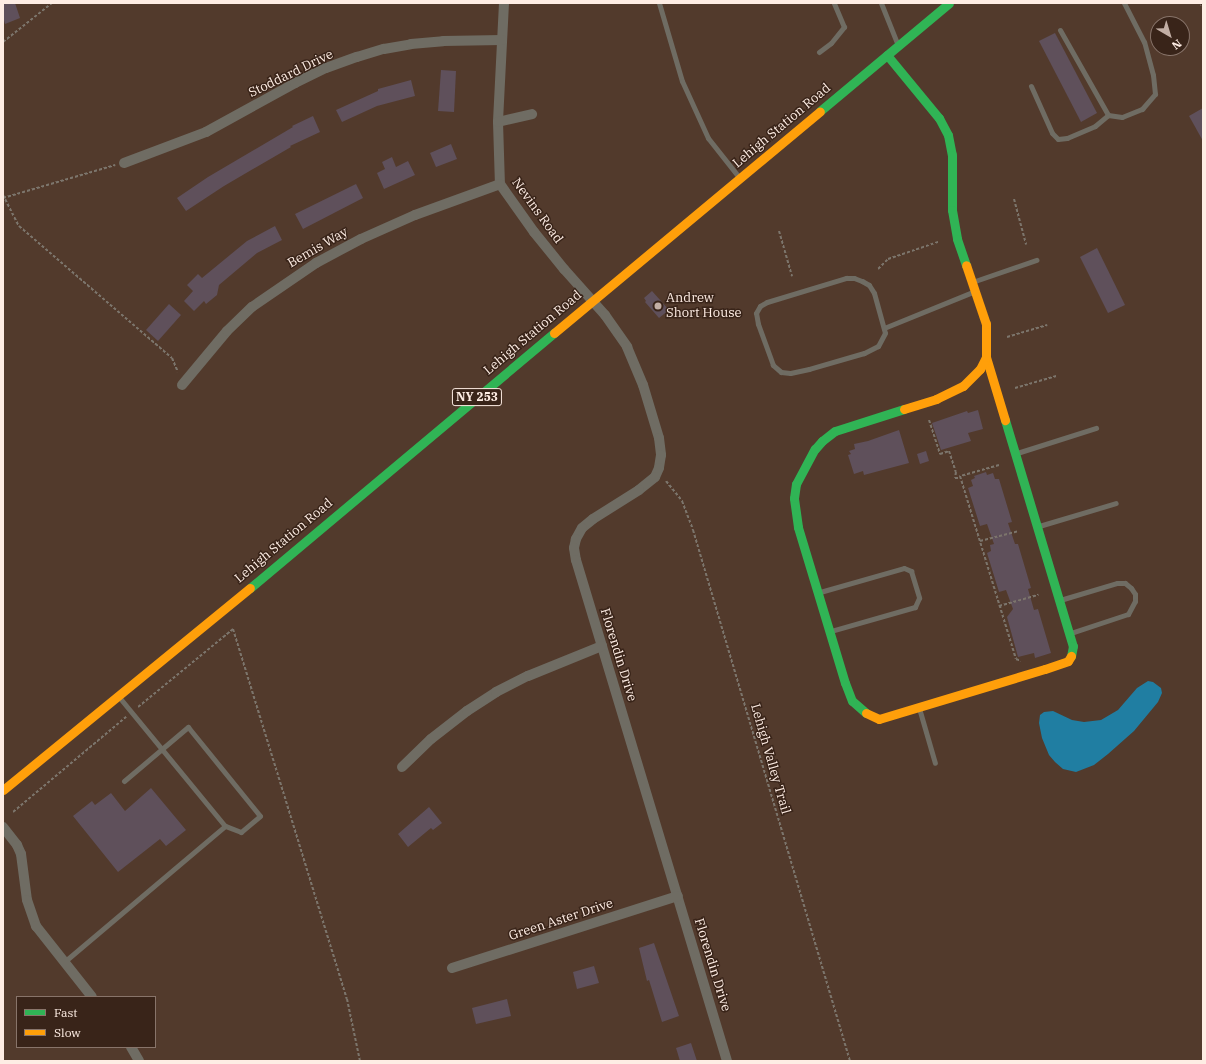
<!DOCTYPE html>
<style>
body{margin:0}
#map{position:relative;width:1206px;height:1064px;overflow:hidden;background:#523a2c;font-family:"IBM Plex Serif",serif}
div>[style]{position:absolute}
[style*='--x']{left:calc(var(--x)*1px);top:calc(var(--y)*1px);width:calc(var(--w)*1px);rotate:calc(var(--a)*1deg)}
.water>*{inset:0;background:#207ea2}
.building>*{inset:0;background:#5f505b}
.path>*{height:2px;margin-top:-1px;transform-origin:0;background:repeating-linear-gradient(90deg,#7c756c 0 3px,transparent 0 5px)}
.lane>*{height:5px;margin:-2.5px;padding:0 2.5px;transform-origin:2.5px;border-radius:2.5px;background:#6f6c63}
.street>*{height:10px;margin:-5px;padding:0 5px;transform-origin:5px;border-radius:5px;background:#6f6c63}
.fast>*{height:9px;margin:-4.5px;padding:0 4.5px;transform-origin:4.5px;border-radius:4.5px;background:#30b455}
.slow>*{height:9px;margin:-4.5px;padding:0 4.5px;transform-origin:4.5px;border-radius:4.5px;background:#ff9f0a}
.rail>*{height:4.5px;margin-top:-2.25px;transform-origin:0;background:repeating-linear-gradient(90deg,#392419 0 9px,#80756b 0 18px);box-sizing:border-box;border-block:1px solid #80756b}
.dots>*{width:11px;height:11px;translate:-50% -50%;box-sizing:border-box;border:2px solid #392419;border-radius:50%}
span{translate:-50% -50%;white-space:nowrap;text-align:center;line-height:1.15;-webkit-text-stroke:3px #392419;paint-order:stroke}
.shield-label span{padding:1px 3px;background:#392419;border:1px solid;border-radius:3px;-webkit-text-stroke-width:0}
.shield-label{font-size:12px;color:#feede4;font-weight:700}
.street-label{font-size:13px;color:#feede4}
.poi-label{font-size:13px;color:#feede4}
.left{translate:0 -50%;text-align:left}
.frame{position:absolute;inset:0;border:4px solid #feede4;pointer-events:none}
.legend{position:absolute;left:16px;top:996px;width:140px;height:52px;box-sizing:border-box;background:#392419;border:1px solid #88746a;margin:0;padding:5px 7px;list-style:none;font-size:12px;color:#feede4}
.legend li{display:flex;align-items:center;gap:8px;height:20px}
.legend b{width:20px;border:1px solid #88746a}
.north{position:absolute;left:1150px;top:16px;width:40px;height:40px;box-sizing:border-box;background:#392419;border:1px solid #88746a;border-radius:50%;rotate:142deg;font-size:11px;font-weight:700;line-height:16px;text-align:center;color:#feede4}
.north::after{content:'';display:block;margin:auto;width:14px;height:18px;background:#c2aea4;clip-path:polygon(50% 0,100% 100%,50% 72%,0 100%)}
</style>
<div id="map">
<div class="water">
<i style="clip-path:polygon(1148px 681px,1153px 682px,1161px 688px,1162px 693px,1158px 702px,1134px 731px,1108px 754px,1094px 765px,1076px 772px,1063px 769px,1055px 762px,1049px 755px,1042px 738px,1039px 723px,1040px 715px,1044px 712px,1053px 711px,1072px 720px,1084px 722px,1101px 720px,1118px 710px,1137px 688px)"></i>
</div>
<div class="building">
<i style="clip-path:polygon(3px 3px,15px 3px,20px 18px,5px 24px,3px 17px)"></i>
<i style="clip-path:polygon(1055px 33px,1097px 113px,1081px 122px,1039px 41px)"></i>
<i style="clip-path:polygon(441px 70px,456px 71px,454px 112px,438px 111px)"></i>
<i style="clip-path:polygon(411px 80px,415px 96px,377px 106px,342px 122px,336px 110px,378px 91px,378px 89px)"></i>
<i style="clip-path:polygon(1203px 108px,1203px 141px,1189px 116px)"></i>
<i style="clip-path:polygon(313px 116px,320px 132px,290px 146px,291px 147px,224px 186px,186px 211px,177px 198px,208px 177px,293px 127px,292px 126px)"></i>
<i style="clip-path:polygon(451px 144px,457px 159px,436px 167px,430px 153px)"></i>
<i style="clip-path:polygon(392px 157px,396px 167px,408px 161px,415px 175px,384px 189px,377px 173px,385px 169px,382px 162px)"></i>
<i style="clip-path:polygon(356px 184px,363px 198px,303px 229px,295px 214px)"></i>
<i style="clip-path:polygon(275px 226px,282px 240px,257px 253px,219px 285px,217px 295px,206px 304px,204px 301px,194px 311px,184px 301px,193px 291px,187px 285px,198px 274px,202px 278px,247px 241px)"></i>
<i style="clip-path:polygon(1097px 248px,1125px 305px,1108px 313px,1080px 257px)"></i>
<i style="clip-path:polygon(652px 291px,669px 310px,659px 318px,645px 302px,646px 301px,644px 298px)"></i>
<i style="clip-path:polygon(169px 304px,181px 315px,158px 341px,146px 330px)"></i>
<i style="clip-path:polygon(978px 410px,983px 429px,968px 433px,971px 441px,941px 450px,932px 423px,967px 411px,968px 413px)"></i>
<i style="clip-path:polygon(899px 430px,909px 463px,864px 475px,863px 471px,854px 474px,848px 455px,851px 454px,849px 451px,855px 449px,854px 444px,868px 441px)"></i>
<i style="clip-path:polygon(926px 451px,929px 461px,920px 464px,917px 454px)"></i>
<i style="clip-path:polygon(986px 472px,987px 475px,993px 473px,995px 479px,999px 479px,1012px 522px,1008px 523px,1015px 544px,1018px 544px,1031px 588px,1028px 589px,1034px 610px,1038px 609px,1051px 653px,1035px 658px,1034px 653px,1018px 657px,1007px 617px,1013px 609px,1006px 590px,999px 592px,987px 553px,991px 551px,990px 545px,994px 544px,987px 524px,980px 526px,968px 488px,973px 486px,971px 480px,975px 478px,974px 476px)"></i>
<i style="clip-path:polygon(151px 788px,186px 830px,166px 846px,160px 839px,118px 872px,73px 816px,92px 801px,95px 805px,111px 793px,125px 811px)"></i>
<i style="clip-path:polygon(429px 807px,442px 823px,433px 830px,431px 828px,408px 847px,398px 834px)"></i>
<i style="clip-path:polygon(654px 943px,679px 1016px,662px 1022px,649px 980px,647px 981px,639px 948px)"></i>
<i style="clip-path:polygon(594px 966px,599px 983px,577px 989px,573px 972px)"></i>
<i style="clip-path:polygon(507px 999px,511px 1016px,476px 1024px,472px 1008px)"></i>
<i style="clip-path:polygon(691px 1043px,697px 1061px,680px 1061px,676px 1048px)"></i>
</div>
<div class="path">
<i style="--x:3;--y:42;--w:63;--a:-38.5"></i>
<i style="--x:3;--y:195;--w:35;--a:63"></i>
<i style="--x:19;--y:226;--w:202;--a:40.8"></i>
<i style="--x:172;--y:358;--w:15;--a:67"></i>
<i style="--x:3;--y:198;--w:117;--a:-16.4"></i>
<i style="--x:1014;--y:199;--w:47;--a:75.1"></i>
<i style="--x:779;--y:231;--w:47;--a:73.9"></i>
<i style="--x:878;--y:269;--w:14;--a:-45"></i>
<i style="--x:888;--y:259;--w:53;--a:-18.8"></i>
<i style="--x:1007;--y:337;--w:42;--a:-16.7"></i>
<i style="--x:1015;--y:388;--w:43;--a:-16.3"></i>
<i style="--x:929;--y:420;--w:36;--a:72"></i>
<i style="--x:940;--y:454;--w:9;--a:-18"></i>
<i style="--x:949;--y:451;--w:22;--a:72"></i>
<i style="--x:956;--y:472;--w:6;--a:99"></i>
<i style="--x:955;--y:478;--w:5;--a:0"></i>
<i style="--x:999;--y:465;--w:41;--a:164.2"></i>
<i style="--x:960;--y:476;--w:191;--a:73"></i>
<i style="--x:1016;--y:659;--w:5;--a:22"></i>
<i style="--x:666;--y:481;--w:26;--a:51"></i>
<i style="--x:682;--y:501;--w:31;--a:69"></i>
<i style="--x:693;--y:530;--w:554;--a:73.53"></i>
<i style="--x:980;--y:541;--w:40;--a:-14.4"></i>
<i style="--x:999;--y:606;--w:41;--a:-15.8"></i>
<i style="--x:138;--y:707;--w:123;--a:-39.4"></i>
<i style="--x:233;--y:629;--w:387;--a:72.9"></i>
<i style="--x:347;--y:999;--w:63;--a:78.2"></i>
<i style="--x:13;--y:812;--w:148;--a:-40.1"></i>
</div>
<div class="lane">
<i style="--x:659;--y:3;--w:81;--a:73.6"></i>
<i style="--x:682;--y:81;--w:63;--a:65.5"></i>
<i style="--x:708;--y:138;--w:48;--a:51.7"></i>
<i style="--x:881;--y:3;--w:43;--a:68.2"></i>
<i style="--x:1060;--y:30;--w:98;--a:60.5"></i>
<i style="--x:1108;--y:115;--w:14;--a:8"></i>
<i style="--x:1122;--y:117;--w:22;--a:-22"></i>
<i style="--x:1142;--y:109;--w:20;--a:-49"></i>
<i style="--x:1155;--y:94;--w:19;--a:-96"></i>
<i style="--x:1153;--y:75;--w:34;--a:-105"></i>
<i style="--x:1144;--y:42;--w:44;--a:-117.1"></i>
<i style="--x:819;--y:52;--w:15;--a:-37"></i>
<i style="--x:831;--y:43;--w:21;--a:-51"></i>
<i style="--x:844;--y:27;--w:26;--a:-113"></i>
<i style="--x:1031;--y:86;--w:51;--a:65.9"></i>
<i style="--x:1052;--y:133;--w:8;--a:45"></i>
<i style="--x:1058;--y:139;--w:9;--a:-6"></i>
<i style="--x:1067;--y:138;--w:30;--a:-23"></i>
<i style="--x:1095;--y:126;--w:17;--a:-40"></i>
<i style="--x:846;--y:278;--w:8;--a:0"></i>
<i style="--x:854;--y:278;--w:9;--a:21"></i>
<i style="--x:862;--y:281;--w:8;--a:30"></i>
<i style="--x:869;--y:285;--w:9;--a:58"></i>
<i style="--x:874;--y:293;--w:41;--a:74.6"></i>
<i style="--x:885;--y:333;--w:15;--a:118"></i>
<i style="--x:878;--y:346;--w:16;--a:153"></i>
<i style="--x:864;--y:353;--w:57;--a:163.8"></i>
<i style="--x:809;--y:369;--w:19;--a:168"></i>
<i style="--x:790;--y:373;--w:9;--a:-174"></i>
<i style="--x:781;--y:372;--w:11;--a:-139"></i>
<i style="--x:773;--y:365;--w:44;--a:-110.1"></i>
<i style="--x:758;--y:324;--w:11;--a:-100"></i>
<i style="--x:756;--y:313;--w:8;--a:-60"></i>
<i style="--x:760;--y:306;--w:8;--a:-30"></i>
<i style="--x:767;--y:302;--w:83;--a:-16.9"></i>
<i style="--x:975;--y:281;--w:65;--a:-19"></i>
<i style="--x:884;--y:328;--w:98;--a:-22.1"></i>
<i style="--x:1017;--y:453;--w:83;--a:-17.6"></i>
<i style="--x:1039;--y:526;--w:80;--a:-16.6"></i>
<i style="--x:820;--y:592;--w:87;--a:-15.9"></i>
<i style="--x:904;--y:568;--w:8;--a:23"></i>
<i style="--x:911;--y:571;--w:28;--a:73"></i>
<i style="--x:919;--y:598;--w:10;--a:114"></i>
<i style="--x:915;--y:607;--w:87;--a:164.1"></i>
<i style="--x:1060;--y:600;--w:59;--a:-16.6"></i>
<i style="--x:1117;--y:583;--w:8;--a:0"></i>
<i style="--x:1125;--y:583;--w:8;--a:40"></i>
<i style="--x:1131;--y:588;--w:7;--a:56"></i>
<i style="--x:1135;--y:594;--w:7;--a:90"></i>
<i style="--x:1135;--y:601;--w:15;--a:118"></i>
<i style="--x:1128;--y:614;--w:60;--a:161.6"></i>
<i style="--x:919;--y:708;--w:57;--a:73.8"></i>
<i style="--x:124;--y:781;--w:84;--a:-40.2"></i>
<i style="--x:188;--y:727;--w:114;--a:51"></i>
<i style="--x:260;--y:816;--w:25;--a:140"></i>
<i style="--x:241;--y:832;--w:17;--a:-159"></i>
<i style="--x:64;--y:962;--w:211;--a:-40.2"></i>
<i style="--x:225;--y:826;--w:166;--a:-129.4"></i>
</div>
<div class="street">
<i style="--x:504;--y:3;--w:119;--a:92.9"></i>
<i style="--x:498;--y:122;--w:62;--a:88.2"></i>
<i style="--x:500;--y:184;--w:59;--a:54.7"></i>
<i style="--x:534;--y:232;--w:48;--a:51"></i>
<i style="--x:564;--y:269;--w:62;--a:48.3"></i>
<i style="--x:605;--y:315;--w:39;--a:55"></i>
<i style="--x:627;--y:347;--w:41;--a:67.2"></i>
<i style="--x:643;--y:385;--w:55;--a:73.2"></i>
<i style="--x:659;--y:438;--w:17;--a:83"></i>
<i style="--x:661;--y:455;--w:13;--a:99"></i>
<i style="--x:659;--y:468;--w:10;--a:114"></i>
<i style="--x:655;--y:477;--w:21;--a:141"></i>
<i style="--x:639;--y:490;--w:54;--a:147.8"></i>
<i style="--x:593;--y:519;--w:14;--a:141"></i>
<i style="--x:582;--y:528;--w:13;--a:119"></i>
<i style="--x:576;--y:539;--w:9;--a:103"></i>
<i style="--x:574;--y:548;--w:12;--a:81"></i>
<i style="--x:576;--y:560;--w:523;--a:73.23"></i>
<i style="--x:498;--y:122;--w:35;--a:-13"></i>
<i style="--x:124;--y:163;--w:88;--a:-20.7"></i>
<i style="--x:206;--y:132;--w:102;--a:-28.8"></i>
<i style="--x:295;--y:83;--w:34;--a:-26"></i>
<i style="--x:326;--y:68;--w:33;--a:-20"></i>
<i style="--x:357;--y:57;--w:28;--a:-17"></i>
<i style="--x:384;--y:49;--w:27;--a:-10"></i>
<i style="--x:411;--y:44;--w:32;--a:-5"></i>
<i style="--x:443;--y:41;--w:59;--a:-1"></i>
<i style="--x:182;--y:385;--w:70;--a:-50.2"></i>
<i style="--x:227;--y:331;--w:35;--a:-44"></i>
<i style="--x:252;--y:307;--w:78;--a:-34.5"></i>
<i style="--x:316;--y:263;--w:51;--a:-28.1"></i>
<i style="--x:361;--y:239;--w:59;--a:-24"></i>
<i style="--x:415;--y:215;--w:90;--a:-20"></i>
<i style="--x:402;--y:767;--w:40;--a:-44"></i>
<i style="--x:431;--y:739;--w:46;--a:-37.9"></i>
<i style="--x:467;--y:711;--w:35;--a:-33"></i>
<i style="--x:496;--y:692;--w:36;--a:-27"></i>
<i style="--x:528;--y:676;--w:80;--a:-22.1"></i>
<i style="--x:3;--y:827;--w:23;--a:52"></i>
<i style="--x:17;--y:845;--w:10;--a:66"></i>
<i style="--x:21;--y:854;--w:46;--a:82.6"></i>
<i style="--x:27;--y:900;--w:28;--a:71"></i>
<i style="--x:36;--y:926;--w:90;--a:51.7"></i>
<i style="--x:452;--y:968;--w:237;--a:-17.7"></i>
<i style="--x:131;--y:1047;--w:16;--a:60"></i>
</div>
<div class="fast">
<i style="--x:887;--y:55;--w:82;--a:50.5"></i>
<i style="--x:939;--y:118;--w:19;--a:62"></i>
<i style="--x:948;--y:135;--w:20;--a:79"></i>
<i style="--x:952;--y:155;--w:55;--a:90"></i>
<i style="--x:952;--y:210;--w:29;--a:80"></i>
<i style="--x:957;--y:239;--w:28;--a:71"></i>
<i style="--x:820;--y:111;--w:168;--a:-39.9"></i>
<i style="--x:1005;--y:420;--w:236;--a:73.3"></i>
<i style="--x:1073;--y:646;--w:10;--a:101"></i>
<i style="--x:250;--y:588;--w:397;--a:-40"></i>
<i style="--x:866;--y:713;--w:18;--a:-139"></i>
<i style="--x:852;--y:701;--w:19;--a:-111"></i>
<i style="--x:845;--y:683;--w:163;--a:-106.8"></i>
<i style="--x:798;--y:527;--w:29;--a:-98"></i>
<i style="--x:794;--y:498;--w:14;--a:-82"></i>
<i style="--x:796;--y:484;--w:40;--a:-62"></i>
<i style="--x:815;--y:449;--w:11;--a:-49"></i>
<i style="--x:822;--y:441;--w:16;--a:-38"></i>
<i style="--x:835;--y:431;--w:72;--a:-17.7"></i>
</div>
<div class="slow">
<i style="--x:554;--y:333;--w:346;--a:-39.8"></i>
<i style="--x:986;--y:357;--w:66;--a:73.2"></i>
<i style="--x:904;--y:409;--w:34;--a:-17"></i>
<i style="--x:936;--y:399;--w:30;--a:-26"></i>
<i style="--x:963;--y:386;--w:24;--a:-45"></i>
<i style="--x:980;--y:369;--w:13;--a:-63"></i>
<i style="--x:986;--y:357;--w:33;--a:-90"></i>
<i style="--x:986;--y:324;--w:62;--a:-108.7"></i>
<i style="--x:866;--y:713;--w:14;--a:25"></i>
<i style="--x:879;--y:719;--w:173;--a:-16.8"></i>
<i style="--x:1045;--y:669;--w:24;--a:-19"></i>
<i style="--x:1068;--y:661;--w:6;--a:-59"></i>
<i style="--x:3;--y:790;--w:319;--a:-39.3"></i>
</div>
<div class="rail">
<i style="--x:1202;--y:3;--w:1;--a:45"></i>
</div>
<div class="dots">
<i style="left:658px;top:306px;background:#c2aea4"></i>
</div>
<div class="shield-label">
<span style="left:477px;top:397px">NY 253</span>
</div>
<div class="street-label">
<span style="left:291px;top:74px;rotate:-26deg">Stoddard Drive</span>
<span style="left:782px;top:126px;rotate:-40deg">Lehigh Station Road</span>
<span style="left:537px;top:211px;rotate:54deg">Nevins Road</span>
<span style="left:318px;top:248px;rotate:-30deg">Bemis Way</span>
<span style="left:533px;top:333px;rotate:-40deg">Lehigh Station Road</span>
<span style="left:284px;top:541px;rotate:-40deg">Lehigh Station Road</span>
<span style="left:618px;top:655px;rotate:73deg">Florendin Drive</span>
<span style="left:770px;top:759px;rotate:74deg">Lehigh Valley Trail</span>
<span style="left:561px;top:920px;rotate:-18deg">Green Aster Drive</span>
<span style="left:712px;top:965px;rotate:73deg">Florendin Drive</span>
</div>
<div class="poi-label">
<span class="left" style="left:666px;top:306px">Andrew<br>Short House</span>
</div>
<div class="frame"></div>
<ul class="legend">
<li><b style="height:5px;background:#30b455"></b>Fast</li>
<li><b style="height:5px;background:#ff9f0a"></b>Slow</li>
</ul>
<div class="north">N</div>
</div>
